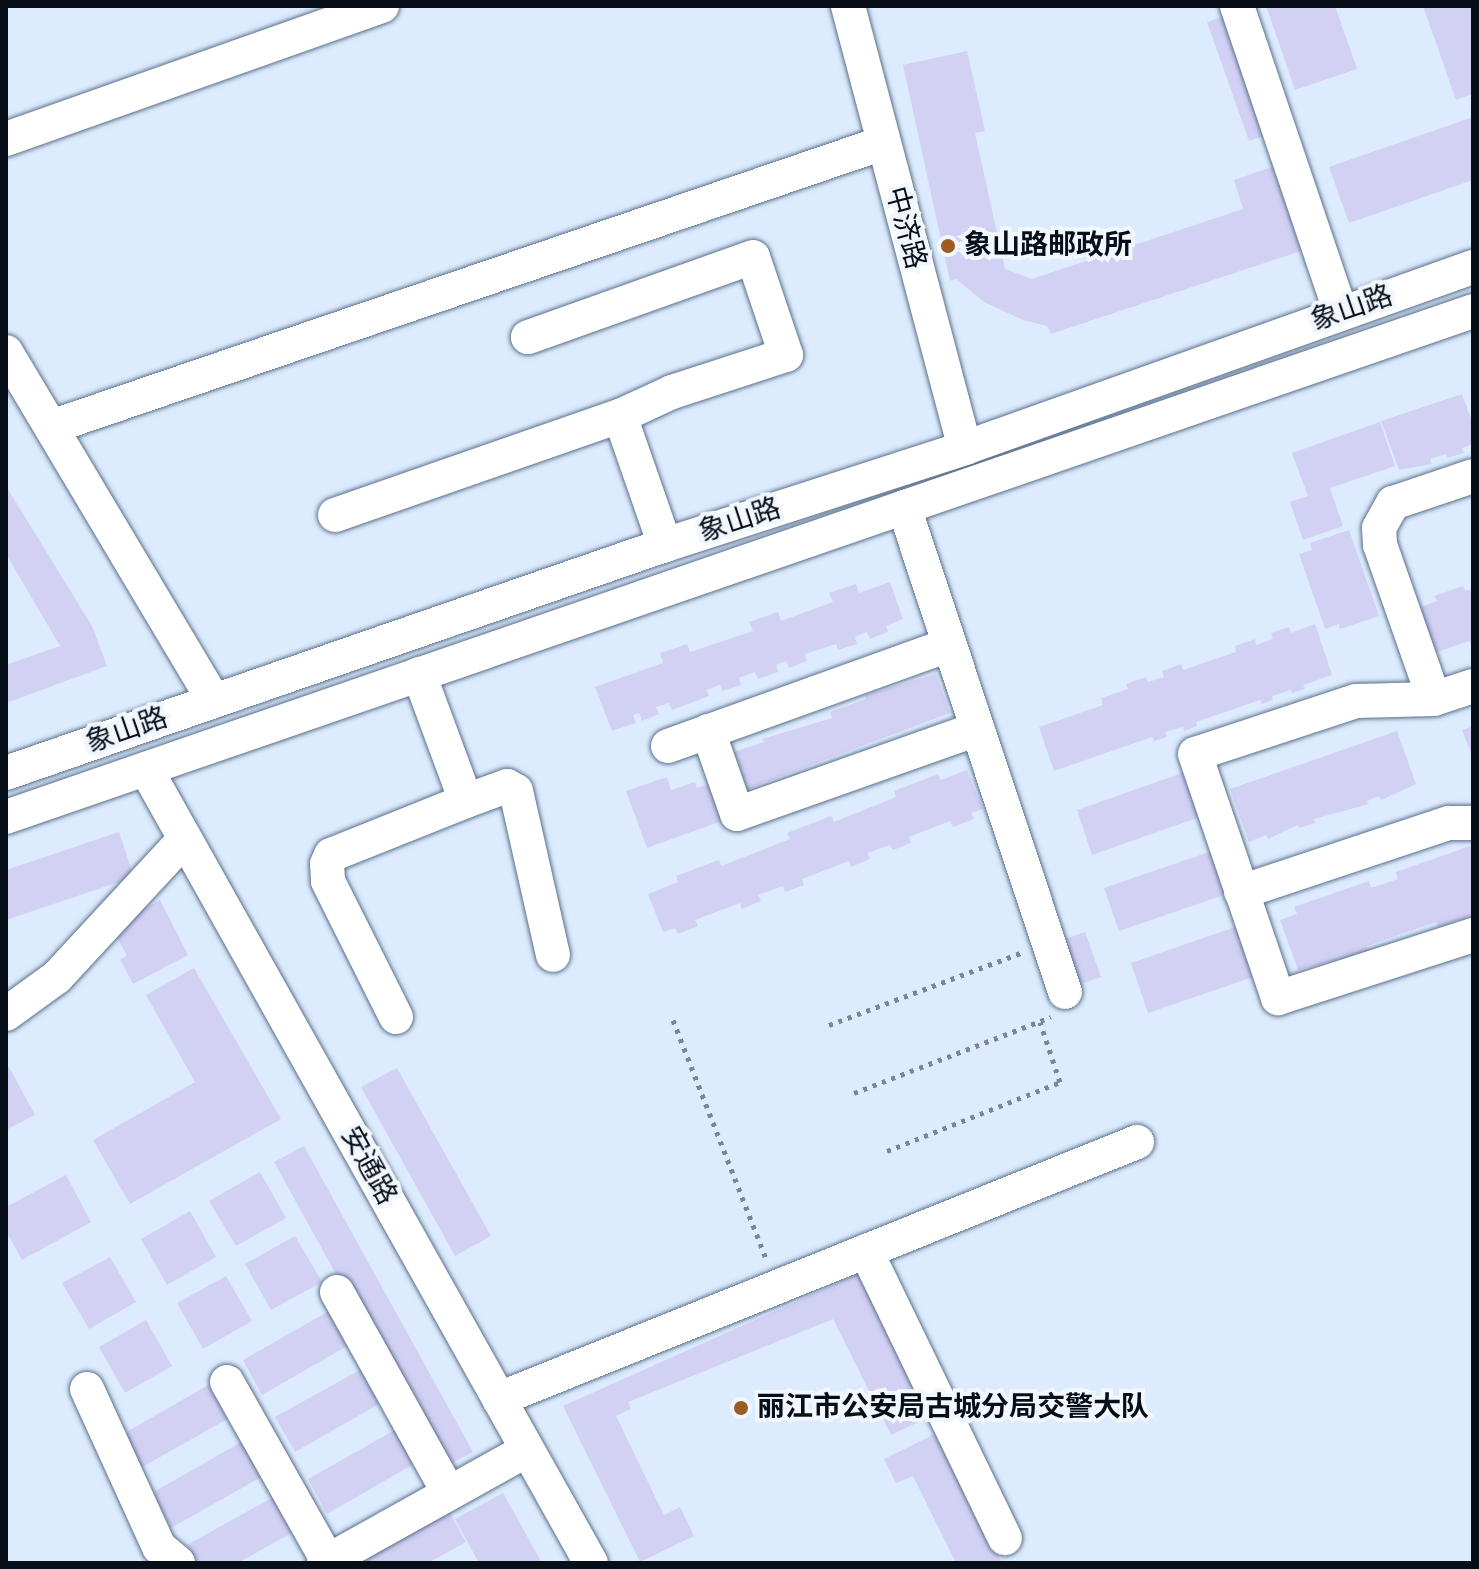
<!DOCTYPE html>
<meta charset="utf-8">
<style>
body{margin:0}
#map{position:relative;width:1479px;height:1569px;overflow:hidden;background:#dcebfd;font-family:"Sofia Sans Condensed","Noto Sans SC",sans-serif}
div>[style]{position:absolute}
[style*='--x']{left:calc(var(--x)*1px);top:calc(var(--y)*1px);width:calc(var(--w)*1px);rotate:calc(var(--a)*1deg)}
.building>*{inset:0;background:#d2d1f4}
.path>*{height:5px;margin-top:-2.5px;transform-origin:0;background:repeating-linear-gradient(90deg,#7a8695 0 4px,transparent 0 10px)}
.roads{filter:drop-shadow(0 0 2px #5a708b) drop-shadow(0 0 2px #5a708b)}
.minor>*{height:34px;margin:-17px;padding:0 17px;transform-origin:17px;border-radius:17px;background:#fff}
.dots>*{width:22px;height:22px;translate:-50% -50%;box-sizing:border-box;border:4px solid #f2f7fd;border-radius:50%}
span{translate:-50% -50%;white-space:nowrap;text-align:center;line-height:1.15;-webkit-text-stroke:8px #f2f7fd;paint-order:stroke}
.street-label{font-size:28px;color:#060e18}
.poi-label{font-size:28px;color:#060e18;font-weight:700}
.left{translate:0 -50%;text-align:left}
.frame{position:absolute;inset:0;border:8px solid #060e18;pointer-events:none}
</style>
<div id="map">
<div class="building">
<i style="clip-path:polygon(1266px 6px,1335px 6px,1357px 69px,1295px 90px)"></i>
<i style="clip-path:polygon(1423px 6px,1473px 6px,1473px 94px,1456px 100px)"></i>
<i style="clip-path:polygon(1236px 12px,1278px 131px,1249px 141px,1207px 22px)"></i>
<i style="clip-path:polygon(967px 51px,985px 131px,975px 133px,1005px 269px,1032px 279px,1243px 209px,1234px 180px,1278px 165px,1307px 249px,1051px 334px,1047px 326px,1023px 320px,984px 302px,956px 279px,950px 281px,903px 65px)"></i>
<i style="clip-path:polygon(1473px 117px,1473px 180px,1349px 223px,1329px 167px)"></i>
<i style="clip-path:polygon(1462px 394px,1473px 424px,1473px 444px,1462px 448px,1464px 453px,1447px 458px,1446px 454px,1430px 459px,1432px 464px,1399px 470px,1381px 421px)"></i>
<i style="clip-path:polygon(1380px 422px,1395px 466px,1330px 488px,1343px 526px,1303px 540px,1290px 502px,1308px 496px,1292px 453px)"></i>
<i style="clip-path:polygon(6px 486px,92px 626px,107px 666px,6px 703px,6px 665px,60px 646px,6px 554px)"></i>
<i style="clip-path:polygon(1349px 530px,1379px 616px,1340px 629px,1339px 624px,1325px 629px,1299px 554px,1312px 550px,1310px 543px)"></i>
<i style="clip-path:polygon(890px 582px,903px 619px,886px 626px,888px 632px,870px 639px,867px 632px,855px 637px,857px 644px,838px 650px,836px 644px,805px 654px,807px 661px,789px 668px,786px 661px,776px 665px,778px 672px,758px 679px,755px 672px,739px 678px,741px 685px,722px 691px,720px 685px,706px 690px,709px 696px,672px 710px,669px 703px,656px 707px,659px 714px,642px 721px,639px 713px,633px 715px,636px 723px,612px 731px,595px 687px,663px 663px,660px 653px,687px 644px,690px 652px,753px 631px,749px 622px,778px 612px,781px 621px,833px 602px,829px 593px,856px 584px,859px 593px)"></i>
<i style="clip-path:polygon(1463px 586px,1465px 591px,1473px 589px,1473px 645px,1469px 641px,1434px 653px,1418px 608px,1437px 601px,1434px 596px)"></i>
<i style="clip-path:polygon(1315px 624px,1332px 675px,1303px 685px,1305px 689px,1292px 693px,1291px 690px,1272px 696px,1273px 700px,1262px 704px,1260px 700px,1196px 722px,1197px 726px,1184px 731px,1183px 727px,1165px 732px,1167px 737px,1154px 741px,1152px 737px,1054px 771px,1039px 727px,1103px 705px,1101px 698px,1128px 689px,1126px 684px,1146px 677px,1148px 682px,1164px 677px,1162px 671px,1181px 664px,1183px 670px,1236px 652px,1235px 646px,1255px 639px,1256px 645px,1273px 639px,1271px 633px,1289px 627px,1291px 633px)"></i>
<i style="clip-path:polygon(936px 674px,950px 713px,747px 789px,734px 752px,764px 742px,762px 739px,832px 718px,830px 712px,866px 699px,865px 695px)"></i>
<i style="clip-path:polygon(1473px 726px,1473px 758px,1462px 730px)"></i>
<i style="clip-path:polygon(1397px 731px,1416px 784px,1381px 800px,1379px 796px,1367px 801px,1369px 804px,1314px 819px,1315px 823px,1299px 828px,1298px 825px,1268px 839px,1266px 835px,1249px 842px,1230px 789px)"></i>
<i style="clip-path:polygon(967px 770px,983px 809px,971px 813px,974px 819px,953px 827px,950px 821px,909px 837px,911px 843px,893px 850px,890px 845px,867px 853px,870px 859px,851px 867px,849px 861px,802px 879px,804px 885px,785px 892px,783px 886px,758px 895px,761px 901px,742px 909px,740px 903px,695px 920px,698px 926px,678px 934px,675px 928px,663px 932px,648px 894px,678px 882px,676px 876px,719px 860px,721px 866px,790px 839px,787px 833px,831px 816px,834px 822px,896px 797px,894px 791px,938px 774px,941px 780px)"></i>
<i style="clip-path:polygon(1185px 772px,1200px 817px,1092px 855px,1077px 810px)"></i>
<i style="clip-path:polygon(667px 777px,671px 790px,695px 782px,697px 788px,714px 782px,727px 819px,647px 848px,626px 791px)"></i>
<i style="clip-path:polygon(119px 832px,134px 877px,6px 920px,6px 870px)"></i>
<i style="clip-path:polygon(1473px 845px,1473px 915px,1438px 927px,1436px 922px,1367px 946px,1368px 951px,1298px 970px,1280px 920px,1297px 914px,1294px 907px,1369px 881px,1371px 888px,1398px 879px,1396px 872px)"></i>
<i style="clip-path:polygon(1212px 851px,1227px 894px,1119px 931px,1104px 888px)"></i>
<i style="clip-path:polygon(160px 900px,188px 955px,133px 984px,120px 959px,127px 956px,111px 926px)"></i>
<i style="clip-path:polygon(1238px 926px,1256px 976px,1148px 1013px,1131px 963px)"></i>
<i style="clip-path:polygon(1085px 932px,1101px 977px,1075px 986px,1059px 941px)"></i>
<i style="clip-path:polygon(194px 968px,281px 1119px,130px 1204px,93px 1140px,195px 1082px,146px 995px)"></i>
<i style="clip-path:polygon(9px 1067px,35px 1115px,6px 1130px,6px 1069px)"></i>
<i style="clip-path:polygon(397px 1068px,491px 1236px,455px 1256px,361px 1087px)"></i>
<i style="clip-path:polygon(304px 1146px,473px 1452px,443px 1468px,274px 1162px)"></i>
<i style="clip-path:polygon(260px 1172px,286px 1218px,236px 1246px,209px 1201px)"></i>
<i style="clip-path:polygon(66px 1175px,91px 1222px,22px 1260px,6px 1231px,6px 1207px)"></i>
<i style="clip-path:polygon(190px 1211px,216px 1257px,167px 1285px,141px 1239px)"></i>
<i style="clip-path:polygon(295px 1236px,322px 1282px,271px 1310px,245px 1264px)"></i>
<i style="clip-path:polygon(110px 1257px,136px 1302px,89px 1329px,62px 1283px)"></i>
<i style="clip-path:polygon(860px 1273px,931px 1416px,891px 1435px,833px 1319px,628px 1402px,631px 1409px,616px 1416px,664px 1515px,680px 1507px,694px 1536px,640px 1562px,563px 1406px)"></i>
<i style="clip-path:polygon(226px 1276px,252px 1321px,203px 1349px,177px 1303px)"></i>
<i style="clip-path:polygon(334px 1308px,354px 1342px,262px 1395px,243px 1360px)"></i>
<i style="clip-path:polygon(146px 1320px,172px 1366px,125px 1393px,99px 1347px)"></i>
<i style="clip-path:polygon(367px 1366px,386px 1400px,295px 1452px,275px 1417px)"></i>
<i style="clip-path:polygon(210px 1384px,229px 1418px,137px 1470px,118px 1437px)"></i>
<i style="clip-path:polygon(400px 1427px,419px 1461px,327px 1514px,308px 1479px)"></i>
<i style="clip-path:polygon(937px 1433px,1002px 1563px,956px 1563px,913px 1476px,896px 1483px,884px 1459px)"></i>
<i style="clip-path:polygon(243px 1441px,263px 1476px,171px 1528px,152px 1493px)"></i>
<i style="clip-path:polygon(503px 1493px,542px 1563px,479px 1563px,455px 1519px)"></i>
<i style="clip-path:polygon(275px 1496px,295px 1531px,238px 1563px,198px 1563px,187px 1545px)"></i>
<i style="clip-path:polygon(448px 1510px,466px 1542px,428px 1563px,351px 1563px)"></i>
</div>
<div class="path">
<i style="--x:673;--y:1020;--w:259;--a:68.7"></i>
<i style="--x:829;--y:1025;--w:207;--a:-20.6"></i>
<i style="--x:854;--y:1093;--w:211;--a:-21.1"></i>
<i style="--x:887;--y:1151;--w:186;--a:-21.7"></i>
<i style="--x:1060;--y:1082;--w:63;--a:-108.4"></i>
</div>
<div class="roads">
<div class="minor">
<i style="--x:848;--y:6;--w:457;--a:75.2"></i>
<i style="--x:1237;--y:6;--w:324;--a:71.3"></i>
<i style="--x:6;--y:139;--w:399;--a:-19.5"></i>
<i style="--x:6;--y:352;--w:406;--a:59.2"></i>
<i style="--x:620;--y:416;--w:137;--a:70.8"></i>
<i style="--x:51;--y:427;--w:879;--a:-18.85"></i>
<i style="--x:904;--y:507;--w:511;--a:71.64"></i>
<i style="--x:335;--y:515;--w:302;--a:-19.2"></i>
<i style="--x:620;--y:416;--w:57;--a:-24.8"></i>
<i style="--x:672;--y:392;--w:120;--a:-18"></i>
<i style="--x:786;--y:355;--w:103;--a:-108.6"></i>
<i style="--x:753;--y:257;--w:239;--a:160.4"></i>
<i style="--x:419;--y:674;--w:135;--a:69.7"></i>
<i style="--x:1473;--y:686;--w:41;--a:161.6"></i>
<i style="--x:1434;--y:699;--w:78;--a:178.5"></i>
<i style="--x:1356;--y:701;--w:169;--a:161.8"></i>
<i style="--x:1195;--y:754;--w:258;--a:71.2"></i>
<i style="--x:1278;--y:998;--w:205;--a:-17.9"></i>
<i style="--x:1434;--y:699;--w:163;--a:-109.3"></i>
<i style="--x:1380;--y:545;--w:17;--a:-93"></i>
<i style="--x:1379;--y:528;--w:29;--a:-61"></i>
<i style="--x:1393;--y:503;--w:84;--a:-18.6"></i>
<i style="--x:708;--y:731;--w:88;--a:70.7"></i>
<i style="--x:737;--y:814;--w:255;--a:-19.5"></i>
<i style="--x:668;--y:746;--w:299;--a:-19.8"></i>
<i style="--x:146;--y:769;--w:910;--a:60.73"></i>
<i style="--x:6;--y:773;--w:697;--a:-19.08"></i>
<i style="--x:665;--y:545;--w:315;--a:-17.9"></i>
<i style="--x:965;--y:448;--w:539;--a:-19.61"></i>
<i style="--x:6;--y:817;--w:1552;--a:-19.03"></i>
<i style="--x:1241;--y:892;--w:219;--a:-18.4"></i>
<i style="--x:1449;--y:823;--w:24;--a:0"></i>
<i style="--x:6;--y:1014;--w:63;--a:-36"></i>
<i style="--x:57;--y:977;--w:188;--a:-47.2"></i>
<i style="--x:396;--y:1017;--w:152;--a:-116.6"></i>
<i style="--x:328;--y:881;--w:17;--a:-93"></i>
<i style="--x:327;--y:864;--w:10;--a:-66"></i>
<i style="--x:331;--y:855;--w:145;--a:-21.8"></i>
<i style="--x:466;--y:801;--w:44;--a:-20.1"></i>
<i style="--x:507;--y:786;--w:10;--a:29"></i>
<i style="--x:516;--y:791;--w:168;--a:77.3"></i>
<i style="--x:866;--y:1251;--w:319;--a:64.2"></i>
<i style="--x:337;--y:1292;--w:230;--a:60.9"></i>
<i style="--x:227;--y:1382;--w:206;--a:60.6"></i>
<i style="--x:87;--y:1389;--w:174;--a:65.5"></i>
<i style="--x:159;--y:1547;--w:25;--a:40"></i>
<i style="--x:499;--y:1399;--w:688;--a:-21.94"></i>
<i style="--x:324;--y:1563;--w:232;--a:-29.1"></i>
</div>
</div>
<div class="dots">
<i style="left:948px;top:246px;background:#9c5d25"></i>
<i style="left:741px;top:1408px;background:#9c5d25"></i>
</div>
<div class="street-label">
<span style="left:905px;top:228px;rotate:75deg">中济路</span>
<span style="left:1352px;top:309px;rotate:-19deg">象山路</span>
<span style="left:740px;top:521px;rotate:-18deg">象山路</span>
<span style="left:127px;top:731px;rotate:-19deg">象山路</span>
<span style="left:368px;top:1166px;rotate:61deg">安通路</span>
</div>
<div class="poi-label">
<span class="left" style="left:964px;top:246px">象山路邮政所</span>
<span class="left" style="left:757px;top:1408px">丽江市公安局古城分局交警大队</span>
</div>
<div class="frame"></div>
</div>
